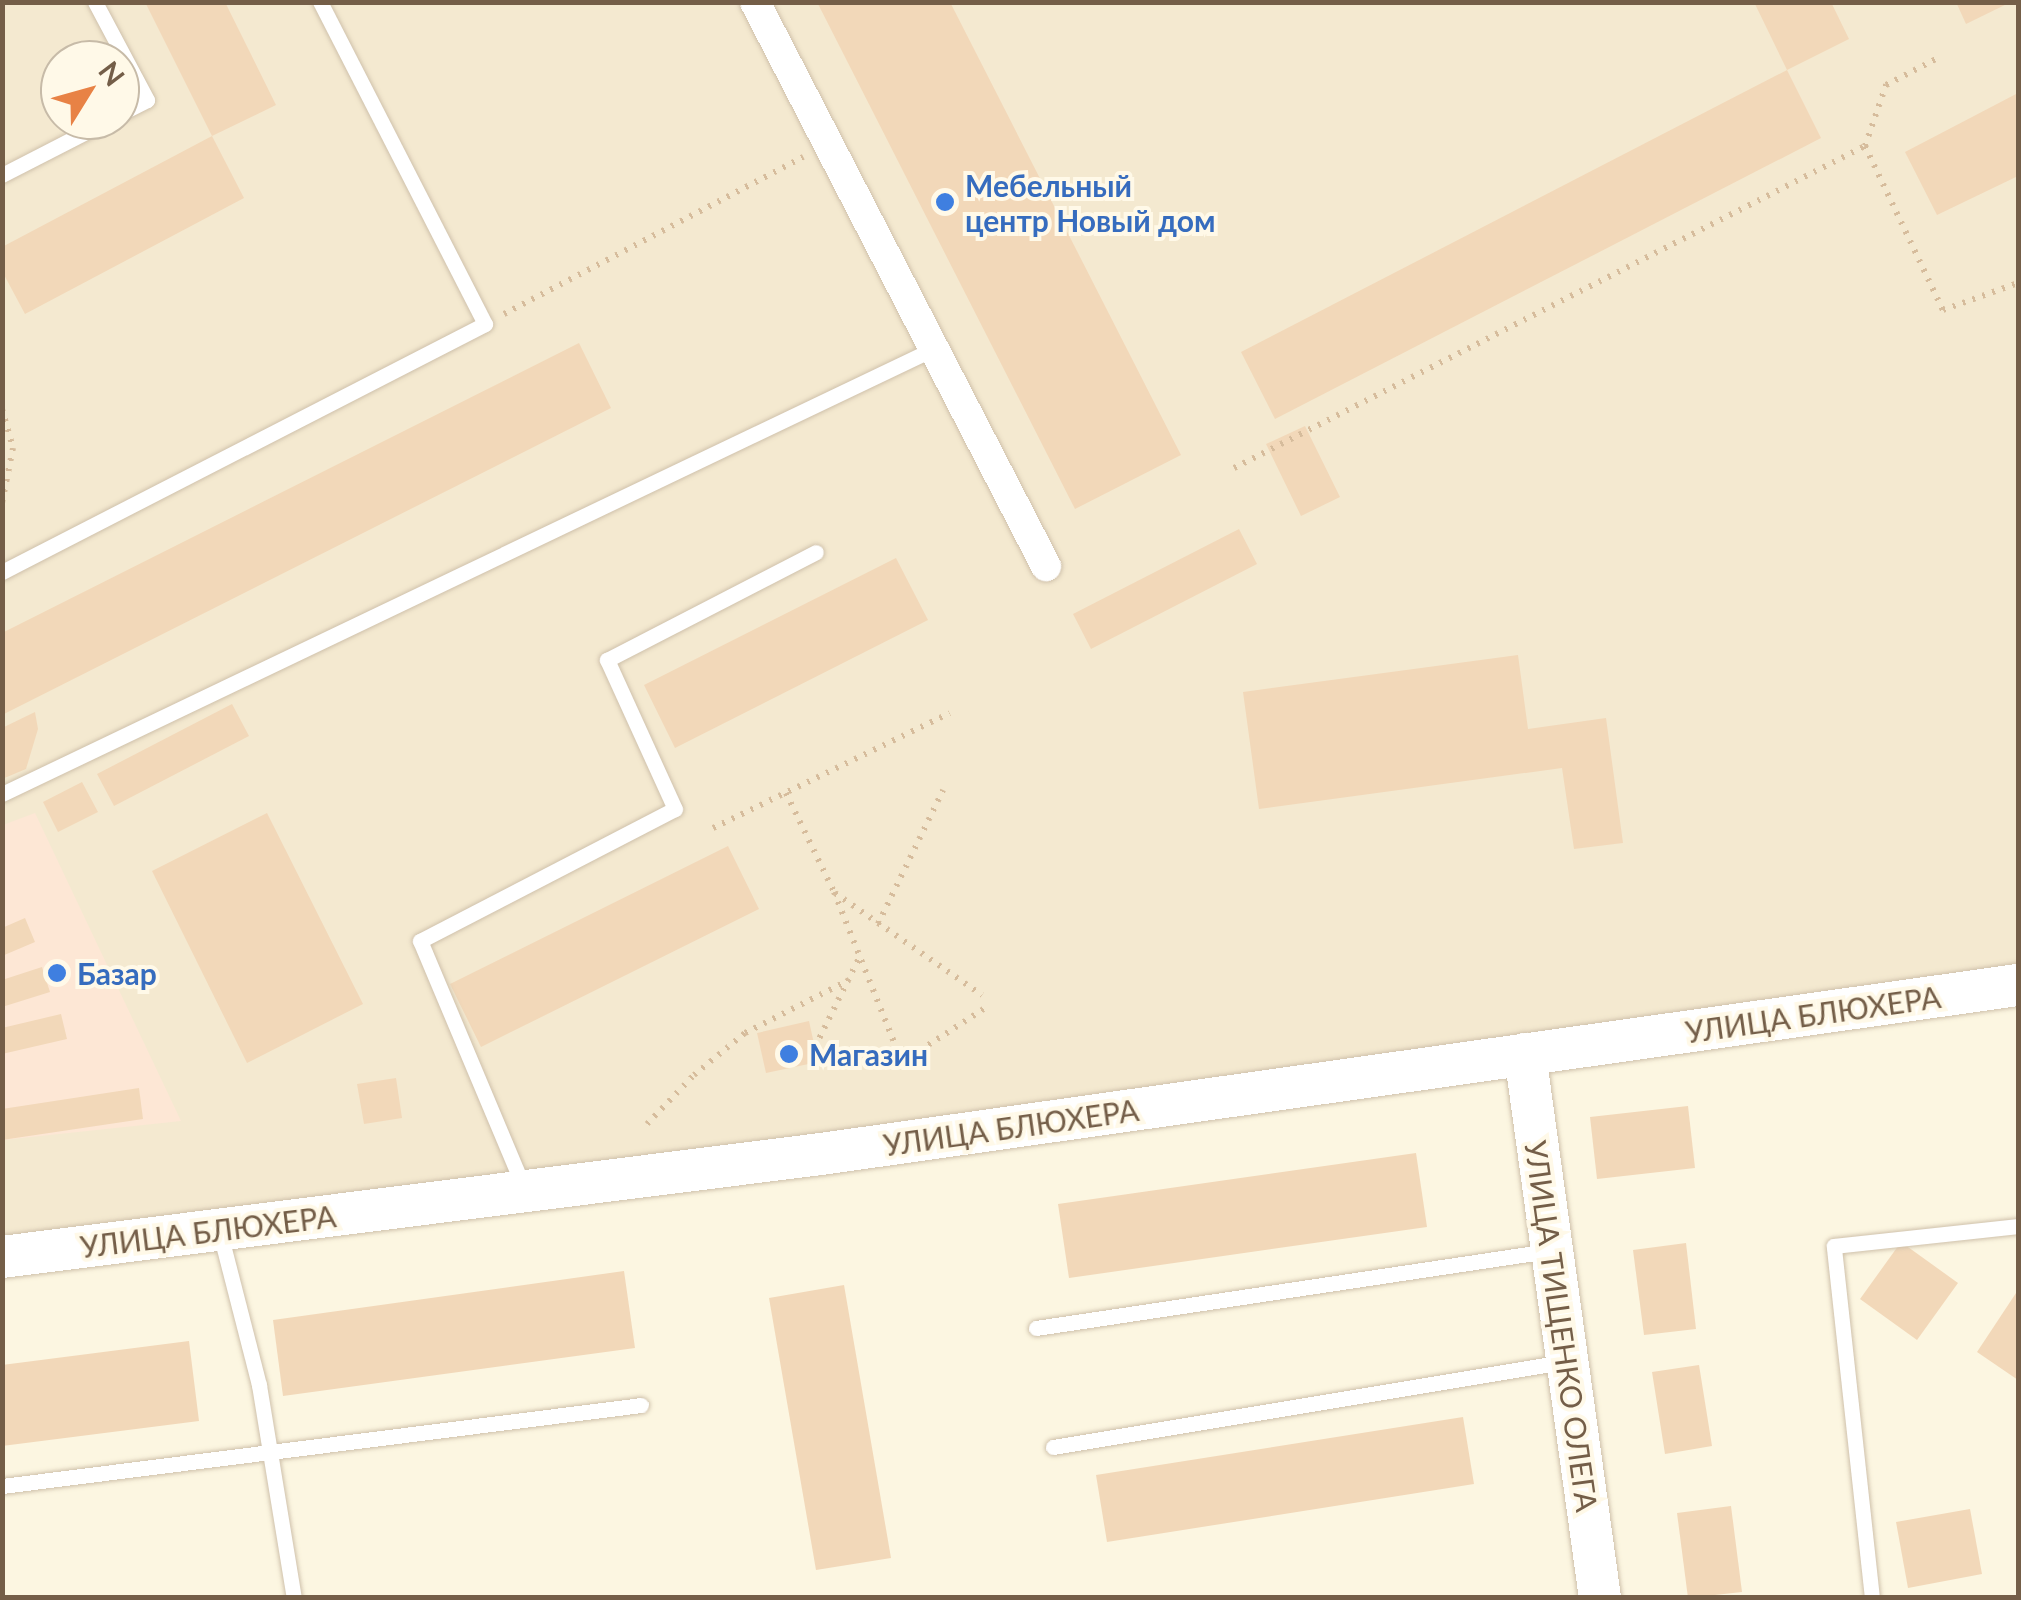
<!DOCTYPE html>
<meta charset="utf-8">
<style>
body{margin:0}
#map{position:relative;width:2021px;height:1600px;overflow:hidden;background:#fcf6e1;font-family:Lato,sans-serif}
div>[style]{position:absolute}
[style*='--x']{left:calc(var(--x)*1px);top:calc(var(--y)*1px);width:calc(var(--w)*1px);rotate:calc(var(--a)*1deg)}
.residential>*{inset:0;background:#f4e9d0}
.commercial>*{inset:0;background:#fde7d5}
.building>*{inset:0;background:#f2d8b9}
.path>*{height:6px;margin-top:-3px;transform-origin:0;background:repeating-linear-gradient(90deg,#d6bc9c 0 2.5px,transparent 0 10.5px)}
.roads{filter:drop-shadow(0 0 2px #cfc1ab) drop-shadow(0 0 2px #cfc1ab)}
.lane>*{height:15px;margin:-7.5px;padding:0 7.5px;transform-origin:7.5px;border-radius:7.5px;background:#fff}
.street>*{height:30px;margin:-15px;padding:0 15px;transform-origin:15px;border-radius:15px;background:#fff}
.secondary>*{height:42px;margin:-21px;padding:0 21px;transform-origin:21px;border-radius:21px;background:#fff}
.dots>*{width:28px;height:28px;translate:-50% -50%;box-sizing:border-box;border:5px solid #fff9e8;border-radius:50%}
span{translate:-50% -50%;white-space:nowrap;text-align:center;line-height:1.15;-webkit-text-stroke:8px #fff9e8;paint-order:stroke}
.shop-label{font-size:30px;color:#366cbe;font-weight:700}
.left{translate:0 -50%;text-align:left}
.street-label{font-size:30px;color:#745e48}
.frame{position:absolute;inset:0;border:5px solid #745e48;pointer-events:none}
.north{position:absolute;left:40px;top:40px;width:100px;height:100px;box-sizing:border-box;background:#fff9e8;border:2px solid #c7bba8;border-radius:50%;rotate:53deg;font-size:28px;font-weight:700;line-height:40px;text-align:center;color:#745e48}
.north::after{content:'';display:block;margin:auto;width:35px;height:45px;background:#e88245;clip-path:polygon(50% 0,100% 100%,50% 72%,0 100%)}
</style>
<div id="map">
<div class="residential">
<i style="clip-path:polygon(evenodd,2px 3px,2018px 3px,2018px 987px,3px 1255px,2px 3px,60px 60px,120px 60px,120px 120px,60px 120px,60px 60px)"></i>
</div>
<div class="commercial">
<i style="clip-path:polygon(35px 813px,181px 1121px,3px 1140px,3px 825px)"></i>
</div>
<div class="building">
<i style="clip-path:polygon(145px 2px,225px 2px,276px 105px,212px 136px)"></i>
<i style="clip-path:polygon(817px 2px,950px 2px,1181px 455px,1075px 509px)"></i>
<i style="clip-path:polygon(1754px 2px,1831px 2px,1849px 39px,1787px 70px)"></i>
<i style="clip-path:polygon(1956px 2px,2011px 2px,1966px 24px)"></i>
<i style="clip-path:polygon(1787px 70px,1821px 138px,1275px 419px,1241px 352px)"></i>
<i style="clip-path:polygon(2018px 93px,2018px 176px,1937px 215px,1905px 152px)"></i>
<i style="clip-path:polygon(212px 136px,244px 198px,25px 314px,2px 271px,2px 247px)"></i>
<i style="clip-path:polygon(579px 343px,611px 408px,2px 715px,2px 633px)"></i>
<i style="clip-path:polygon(1305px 426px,1340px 497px,1301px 516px,1266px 444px)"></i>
<i style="clip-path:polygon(1239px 529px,1257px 564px,1091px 649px,1073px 614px)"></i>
<i style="clip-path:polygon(896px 558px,928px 620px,675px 748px,644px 685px)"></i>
<i style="clip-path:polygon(1518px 655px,1528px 729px,1606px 718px,1623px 843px,1574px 849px,1562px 768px,1259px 809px,1243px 692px)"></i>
<i style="clip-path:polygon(232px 704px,249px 736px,114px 806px,97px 774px)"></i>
<i style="clip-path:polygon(35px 712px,38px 729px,26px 769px,2px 779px,2px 728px)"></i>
<i style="clip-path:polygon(82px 782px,98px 812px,58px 832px,43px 802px)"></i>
<i style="clip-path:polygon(267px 813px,363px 1004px,247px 1063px,152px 871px)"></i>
<i style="clip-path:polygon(728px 846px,759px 909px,481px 1047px,450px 984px)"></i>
<i style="clip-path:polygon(25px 918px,35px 942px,2px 956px,2px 928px)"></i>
<i style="clip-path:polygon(42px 967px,50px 992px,2px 1007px,2px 980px)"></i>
<i style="clip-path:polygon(61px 1014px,67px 1039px,2px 1054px,2px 1028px)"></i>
<i style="clip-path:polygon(809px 1021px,818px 1062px,766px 1073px,757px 1033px)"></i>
<i style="clip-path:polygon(396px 1078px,402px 1118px,364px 1124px,357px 1084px)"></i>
<i style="clip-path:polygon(139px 1088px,143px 1119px,2px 1140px,2px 1109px)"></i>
<i style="clip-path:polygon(1688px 1106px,1695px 1168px,1597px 1179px,1590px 1117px)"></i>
<i style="clip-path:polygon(1416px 1153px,1427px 1227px,1069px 1278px,1058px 1204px)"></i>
<i style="clip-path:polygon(1901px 1242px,1958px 1283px,1917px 1340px,1860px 1299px)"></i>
<i style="clip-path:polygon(1686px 1243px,1696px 1329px,1644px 1335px,1633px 1250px)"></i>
<i style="clip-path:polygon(624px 1271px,635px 1348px,283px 1396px,273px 1320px)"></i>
<i style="clip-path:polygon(844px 1285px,891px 1558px,816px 1570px,769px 1298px)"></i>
<i style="clip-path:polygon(2018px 1290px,2018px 1380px,1977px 1352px)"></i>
<i style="clip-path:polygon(189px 1341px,199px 1421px,2px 1446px,2px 1365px)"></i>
<i style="clip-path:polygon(1699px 1365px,1712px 1446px,1665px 1454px,1652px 1372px)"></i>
<i style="clip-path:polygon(1463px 1417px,1474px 1484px,1107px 1542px,1096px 1475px)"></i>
<i style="clip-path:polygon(1731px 1506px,1742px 1592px,1688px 1598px,1677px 1513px)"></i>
<i style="clip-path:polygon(1970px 1509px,1982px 1574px,1908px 1588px,1896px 1522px)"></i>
</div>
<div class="path">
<i style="--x:1865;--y:146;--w:65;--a:-71"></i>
<i style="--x:1886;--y:85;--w:56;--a:-27.5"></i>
<i style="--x:504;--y:314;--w:338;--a:-27.7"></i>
<i style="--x:2;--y:409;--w:41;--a:74.2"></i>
<i style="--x:13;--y:448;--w:56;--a:101.3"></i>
<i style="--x:1234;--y:468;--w:708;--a:-27.04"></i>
<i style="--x:1865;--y:146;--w:182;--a:64.6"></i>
<i style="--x:1943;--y:310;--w:80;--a:-19.8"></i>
<i style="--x:786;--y:793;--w:110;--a:64.1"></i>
<i style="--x:834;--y:892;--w:183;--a:68.2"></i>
<i style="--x:902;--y:1062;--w:99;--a:-33"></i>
<i style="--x:713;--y:828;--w:263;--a:-25.9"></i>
<i style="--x:835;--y:893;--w:179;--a:34.8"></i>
<i style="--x:878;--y:924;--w:149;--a:-64.1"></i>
<i style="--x:815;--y:1047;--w:99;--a:-63.7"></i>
<i style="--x:647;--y:1124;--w:68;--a:-46.2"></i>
<i style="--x:694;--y:1075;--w:66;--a:-39.5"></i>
<i style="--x:745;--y:1033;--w:117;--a:-27"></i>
</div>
<div class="roads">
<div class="lane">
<i style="--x:95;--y:2;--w:111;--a:62"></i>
<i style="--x:147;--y:100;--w:30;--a:153"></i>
<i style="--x:2;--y:175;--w:120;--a:-27.2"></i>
<i style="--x:2;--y:572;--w:543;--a:-27.18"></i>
<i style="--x:485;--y:324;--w:362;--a:-117.1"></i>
<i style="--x:2;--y:794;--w:1032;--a:-25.55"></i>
<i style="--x:524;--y:1188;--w:268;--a:-112.8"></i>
<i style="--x:420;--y:941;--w:287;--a:-27.4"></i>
<i style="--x:675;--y:809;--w:164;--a:-114.5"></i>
<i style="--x:607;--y:660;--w:235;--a:-27.3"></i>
<i style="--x:220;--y:1233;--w:157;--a:75.6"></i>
<i style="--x:259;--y:1385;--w:216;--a:80.7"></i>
<i style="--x:1036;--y:1328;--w:518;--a:-8.55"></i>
<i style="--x:1053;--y:1447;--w:517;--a:-9.46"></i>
<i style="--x:2;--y:1486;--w:644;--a:-7.22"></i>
<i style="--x:1872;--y:1598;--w:354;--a:-96.2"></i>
<i style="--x:1834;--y:1246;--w:185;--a:-6.2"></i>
</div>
<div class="street">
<i style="--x:755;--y:2;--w:635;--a:62.71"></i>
</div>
<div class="secondary">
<i style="--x:1525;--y:1054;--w:549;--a:82.15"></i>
<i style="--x:2;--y:1257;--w:825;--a:-7.17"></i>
<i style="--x:821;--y:1154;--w:1209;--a:-8.04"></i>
</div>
</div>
<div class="dots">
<i style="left:945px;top:202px;background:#3f7fe0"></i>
<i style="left:57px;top:973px;background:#3f7fe0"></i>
<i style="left:789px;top:1054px;background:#3f7fe0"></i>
</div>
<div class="shop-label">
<span class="left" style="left:965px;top:202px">Мебельный<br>центр Новый дом</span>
<span class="left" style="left:77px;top:973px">Базар</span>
<span class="left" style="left:809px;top:1054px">Магазин</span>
</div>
<div class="street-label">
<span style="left:1813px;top:1014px;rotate:-8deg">УЛИЦА БЛЮХЕРА</span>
<span style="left:1011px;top:1127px;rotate:-8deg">УЛИЦА БЛЮХЕРА</span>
<span style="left:208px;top:1231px;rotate:-7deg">УЛИЦА БЛЮХЕРА</span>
<span style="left:1562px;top:1326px;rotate:82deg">УЛИЦА ТИЩЕНКО ОЛЕГА</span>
</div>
<div class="frame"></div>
<div class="north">N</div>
</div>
